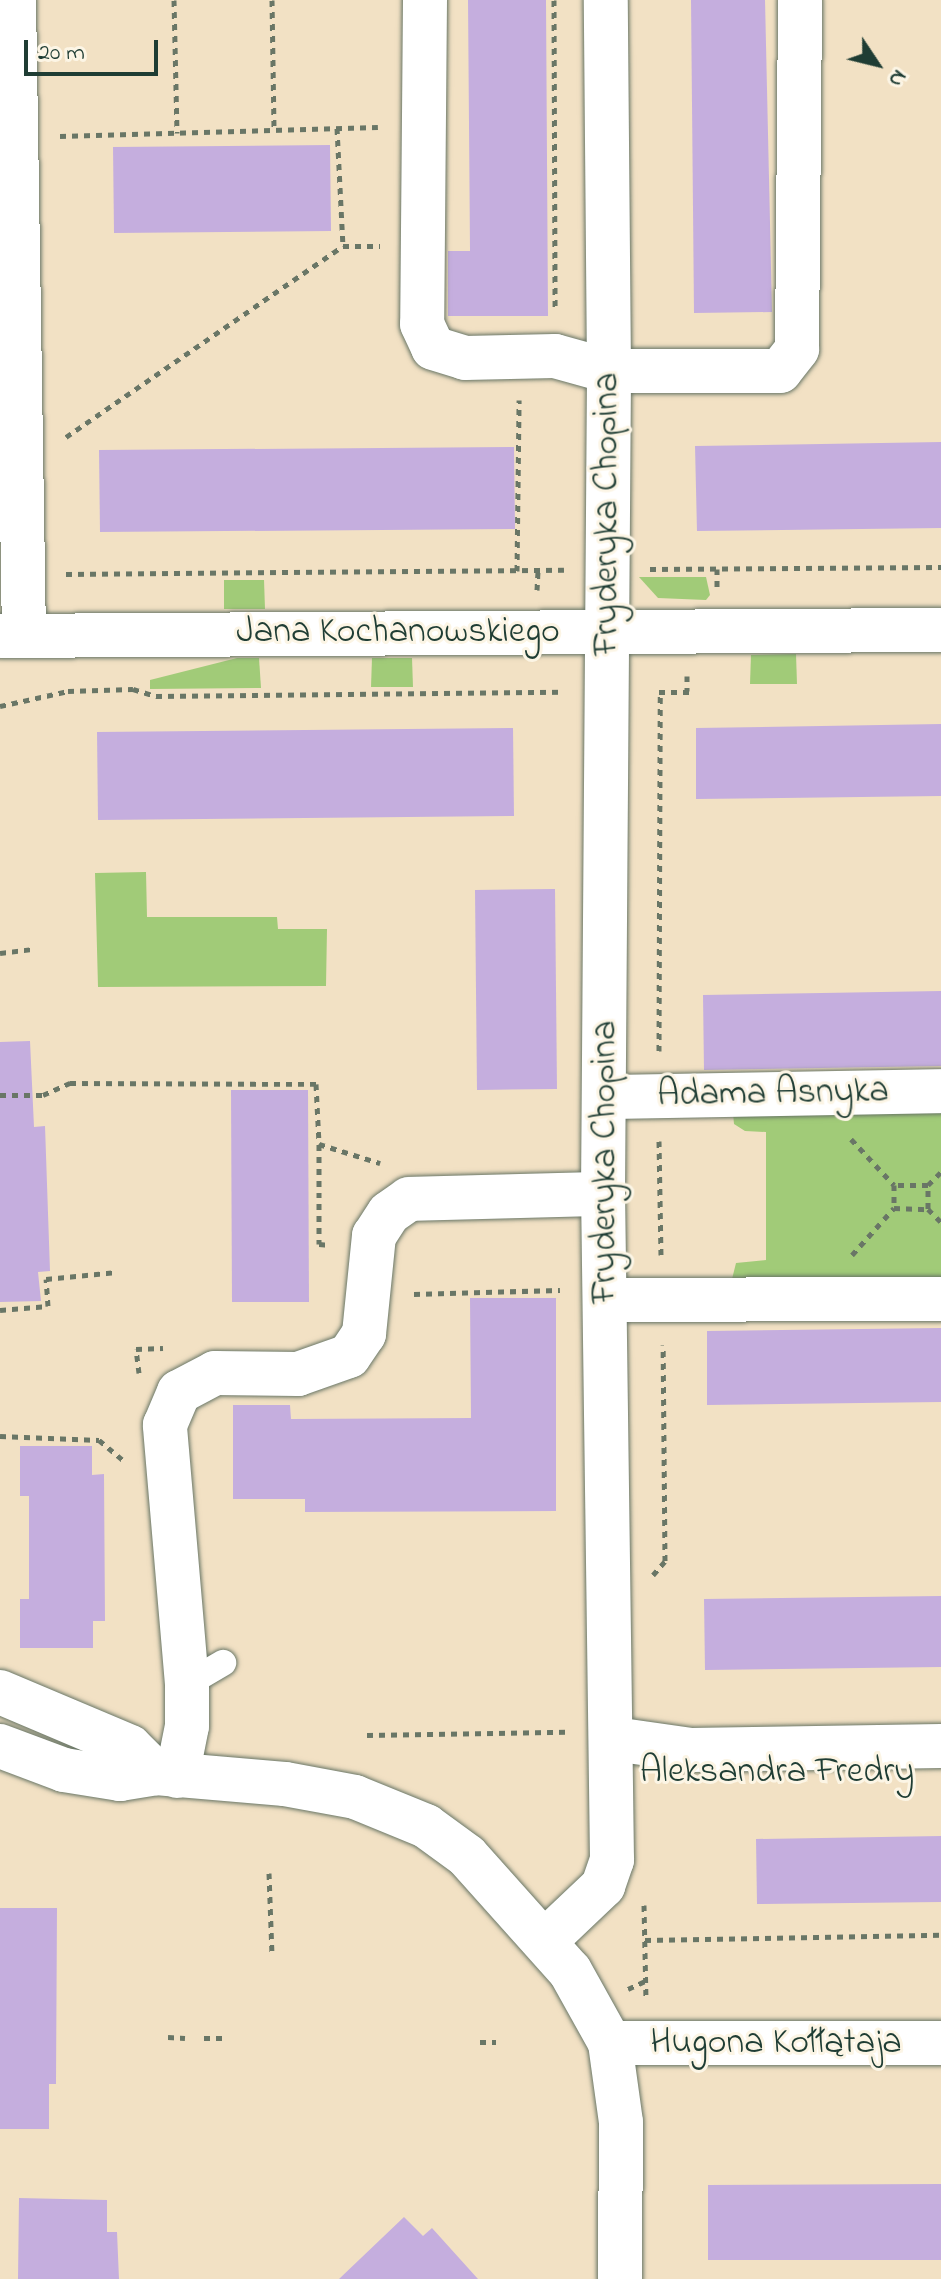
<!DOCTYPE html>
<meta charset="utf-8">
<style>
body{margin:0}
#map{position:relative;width:941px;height:2279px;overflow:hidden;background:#f2e1c4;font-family:"Indie Flower",sans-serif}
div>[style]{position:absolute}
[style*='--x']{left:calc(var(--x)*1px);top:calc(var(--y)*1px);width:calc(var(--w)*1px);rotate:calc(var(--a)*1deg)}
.green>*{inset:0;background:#a1cb78}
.building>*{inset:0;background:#c5aede}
.path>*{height:5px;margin-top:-2.5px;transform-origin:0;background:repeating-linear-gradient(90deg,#697666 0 6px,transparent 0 12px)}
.roads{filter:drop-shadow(0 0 2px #697666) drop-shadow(0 0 2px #697666)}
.lane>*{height:26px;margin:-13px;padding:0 13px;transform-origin:13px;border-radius:13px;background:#fff}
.street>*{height:44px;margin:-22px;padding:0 22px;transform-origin:22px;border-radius:22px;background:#fff}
.secondary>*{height:44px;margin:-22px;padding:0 22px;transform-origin:22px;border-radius:22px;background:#fff}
span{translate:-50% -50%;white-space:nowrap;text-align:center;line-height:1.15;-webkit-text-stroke:6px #fcf5e5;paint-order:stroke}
.street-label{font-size:36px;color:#1f3d34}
.north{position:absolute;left:837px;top:24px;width:80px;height:80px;-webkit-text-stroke:6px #fcf5e5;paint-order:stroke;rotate:125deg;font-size:22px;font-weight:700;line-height:32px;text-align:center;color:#1f3d34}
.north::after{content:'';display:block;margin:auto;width:28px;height:36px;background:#1f3d34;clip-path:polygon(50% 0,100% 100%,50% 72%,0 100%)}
.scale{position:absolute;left:24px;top:40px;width:134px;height:36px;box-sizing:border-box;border:4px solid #1f3d34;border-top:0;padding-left:10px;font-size:24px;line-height:28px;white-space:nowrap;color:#1f3d34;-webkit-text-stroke:6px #fcf5e5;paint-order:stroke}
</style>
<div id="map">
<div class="green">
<i style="clip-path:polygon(639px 577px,706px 577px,710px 595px,706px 600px,658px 598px)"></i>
<i style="clip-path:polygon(224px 580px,264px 580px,265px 609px,224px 609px)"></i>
<i style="clip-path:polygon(796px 654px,797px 684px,750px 684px,751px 655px)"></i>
<i style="clip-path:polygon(237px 658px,259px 658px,261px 688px,150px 689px,150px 680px)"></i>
<i style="clip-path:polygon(372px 658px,412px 658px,413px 687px,371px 687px)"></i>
<i style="clip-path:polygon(146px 872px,147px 917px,277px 917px,278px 929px,327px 929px,326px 986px,98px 987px,95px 873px)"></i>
<i style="clip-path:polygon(941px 1100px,941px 1288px,732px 1279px,736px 1263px,766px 1260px,766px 1132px,745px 1131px,734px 1124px,733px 1113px)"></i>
</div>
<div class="building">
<i style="clip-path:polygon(468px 0,546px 0,548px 316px,448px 316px,448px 251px,470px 251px)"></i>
<i style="clip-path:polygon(691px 0,765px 0,772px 312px,694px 313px)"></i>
<i style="clip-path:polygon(330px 145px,331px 231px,114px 233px,113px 147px)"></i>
<i style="clip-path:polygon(941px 442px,941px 528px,697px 531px,695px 446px)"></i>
<i style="clip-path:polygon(514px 447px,515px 529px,100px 532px,99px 450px)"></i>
<i style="clip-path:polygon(941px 724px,941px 796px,696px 799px,696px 728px)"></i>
<i style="clip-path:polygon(513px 728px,514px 816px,98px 820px,97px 732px)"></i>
<i style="clip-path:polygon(555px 889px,557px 1089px,477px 1090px,475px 890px)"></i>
<i style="clip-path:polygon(941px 991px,941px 1066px,704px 1070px,703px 995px)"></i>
<i style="clip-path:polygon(30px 1041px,34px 1127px,45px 1126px,50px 1271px,38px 1272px,41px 1301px,0 1302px,0 1042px)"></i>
<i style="clip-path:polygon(231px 1090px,308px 1090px,309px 1302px,232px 1302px)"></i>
<i style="clip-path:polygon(470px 1298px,556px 1298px,556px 1511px,305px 1512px,305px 1499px,233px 1499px,233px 1405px,290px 1405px,291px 1419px,471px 1418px)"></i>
<i style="clip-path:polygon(941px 1328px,941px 1402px,707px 1405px,707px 1331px)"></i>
<i style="clip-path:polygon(20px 1446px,92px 1446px,92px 1475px,104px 1474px,105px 1621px,93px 1621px,93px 1648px,20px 1648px,20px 1599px,29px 1599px,29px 1496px,20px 1496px)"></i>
<i style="clip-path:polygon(941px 1596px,941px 1667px,705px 1670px,704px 1599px)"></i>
<i style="clip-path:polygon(941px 1836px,941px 1902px,757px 1904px,756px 1839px)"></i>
<i style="clip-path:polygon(0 1908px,57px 1908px,56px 2084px,49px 2084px,49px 2129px,0 2129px)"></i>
<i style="clip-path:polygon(941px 2184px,941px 2260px,708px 2260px,708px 2185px)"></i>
<i style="clip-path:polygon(19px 2198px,107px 2200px,107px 2232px,117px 2232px,119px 2279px,18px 2279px)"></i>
<i style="clip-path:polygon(404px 2217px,423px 2236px,432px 2228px,478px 2279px,339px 2279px)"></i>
</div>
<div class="path">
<i style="--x:174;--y:0;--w:133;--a:88.7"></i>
<i style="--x:272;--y:0;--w:130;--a:89.1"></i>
<i style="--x:554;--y:0;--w:311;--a:89.8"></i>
<i style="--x:337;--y:128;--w:118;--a:87.1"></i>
<i style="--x:60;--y:136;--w:318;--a:-1.6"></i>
<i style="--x:66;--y:437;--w:336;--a:-34.6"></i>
<i style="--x:343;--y:246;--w:37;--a:0"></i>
<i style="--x:650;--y:569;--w:291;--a:-0.4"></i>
<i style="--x:717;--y:569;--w:20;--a:90"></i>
<i style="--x:517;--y:571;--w:171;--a:-89.3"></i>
<i style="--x:66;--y:574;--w:498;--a:-0.5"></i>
<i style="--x:537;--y:590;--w:20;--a:-87"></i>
<i style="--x:687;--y:676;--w:15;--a:90"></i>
<i style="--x:659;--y:692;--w:35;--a:0"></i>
<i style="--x:0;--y:706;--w:70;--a:-12.4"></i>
<i style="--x:68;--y:691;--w:65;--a:-1.8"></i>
<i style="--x:133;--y:689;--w:24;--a:17"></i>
<i style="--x:156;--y:696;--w:408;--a:-0.6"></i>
<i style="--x:0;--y:953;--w:34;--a:-7"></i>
<i style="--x:659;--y:1051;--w:359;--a:-89.8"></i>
<i style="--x:0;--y:1095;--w:43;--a:0"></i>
<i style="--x:43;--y:1095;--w:30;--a:-24"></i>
<i style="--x:70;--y:1083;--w:246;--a:0.2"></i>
<i style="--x:316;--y:1084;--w:60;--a:87.1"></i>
<i style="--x:319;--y:1144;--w:64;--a:17.3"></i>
<i style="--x:851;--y:1139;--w:63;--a:46.9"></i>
<i style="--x:659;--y:1141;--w:114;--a:89"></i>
<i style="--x:319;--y:1144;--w:100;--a:90"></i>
<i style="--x:319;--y:1244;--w:11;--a:5"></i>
<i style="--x:928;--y:1185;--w:18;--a:-45"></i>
<i style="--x:928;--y:1209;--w:24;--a:-90"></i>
<i style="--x:928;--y:1185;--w:34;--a:180"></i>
<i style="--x:894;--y:1185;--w:23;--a:90"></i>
<i style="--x:894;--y:1208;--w:34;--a:2"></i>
<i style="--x:928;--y:1209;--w:18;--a:45"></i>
<i style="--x:852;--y:1255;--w:63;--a:-48.2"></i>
<i style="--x:414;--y:1294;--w:146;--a:-1.6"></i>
<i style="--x:0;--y:1310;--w:48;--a:-4.8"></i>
<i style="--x:48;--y:1306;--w:27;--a:-94"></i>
<i style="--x:46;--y:1279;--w:71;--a:-5.6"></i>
<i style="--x:139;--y:1373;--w:24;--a:-97"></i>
<i style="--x:136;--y:1349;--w:27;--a:-2"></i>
<i style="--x:0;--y:1436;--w:99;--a:2.3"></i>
<i style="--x:99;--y:1440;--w:31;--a:40"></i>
<i style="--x:653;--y:1575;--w:18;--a:-49"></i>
<i style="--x:665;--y:1561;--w:216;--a:-90.5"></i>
<i style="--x:367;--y:1735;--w:199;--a:-0.9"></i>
<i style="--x:269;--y:1873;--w:83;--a:87.9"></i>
<i style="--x:644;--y:1905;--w:94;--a:88.8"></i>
<i style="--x:645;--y:1940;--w:296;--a:-1"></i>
<i style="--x:628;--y:1989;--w:19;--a:-25"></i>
<i style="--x:168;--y:2037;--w:17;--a:3"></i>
<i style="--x:204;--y:2038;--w:20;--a:0"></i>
<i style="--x:480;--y:2042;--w:16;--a:0"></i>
</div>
<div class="roads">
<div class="lane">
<i style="--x:187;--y:1684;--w:42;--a:-30.3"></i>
</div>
<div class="street">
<i style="--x:14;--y:0;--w:635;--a:89.1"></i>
<i style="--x:425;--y:0;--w:324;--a:90.5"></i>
<i style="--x:422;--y:324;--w:26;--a:65"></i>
<i style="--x:433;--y:348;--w:34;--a:17"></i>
<i style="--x:465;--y:358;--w:90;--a:-1.3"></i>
<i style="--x:555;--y:356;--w:56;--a:15.5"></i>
<i style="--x:609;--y:371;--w:171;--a:0"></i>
<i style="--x:780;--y:371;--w:28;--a:-52"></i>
<i style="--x:797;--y:349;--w:349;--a:-89.5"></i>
<i style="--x:0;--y:636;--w:941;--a:-0.37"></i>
<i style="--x:606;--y:1097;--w:335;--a:-1"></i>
<i style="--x:606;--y:1300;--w:335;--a:-0.2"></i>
<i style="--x:614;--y:1739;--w:78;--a:8.1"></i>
<i style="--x:691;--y:1750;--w:250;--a:-0.9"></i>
<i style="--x:177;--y:1776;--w:51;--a:-78.7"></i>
<i style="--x:187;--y:1726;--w:42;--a:-90"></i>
<i style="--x:187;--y:1684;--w:260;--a:-94.9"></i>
<i style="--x:165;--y:1425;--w:36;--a:-67"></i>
<i style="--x:179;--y:1392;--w:41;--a:-27.8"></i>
<i style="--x:215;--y:1373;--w:83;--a:0.7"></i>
<i style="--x:298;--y:1374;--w:54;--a:-19.4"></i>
<i style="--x:349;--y:1356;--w:27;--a:-56"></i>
<i style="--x:364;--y:1334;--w:99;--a:-84.2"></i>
<i style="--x:374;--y:1236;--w:27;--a:-57"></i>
<i style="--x:389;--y:1213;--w:24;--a:-35"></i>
<i style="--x:409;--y:1199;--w:194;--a:-1.5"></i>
<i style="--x:546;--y:1940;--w:79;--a:-43.5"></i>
<i style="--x:603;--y:1886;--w:28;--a:-71"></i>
<i style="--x:612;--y:1860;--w:666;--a:-90.77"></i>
<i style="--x:603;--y:1194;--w:823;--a:-89.58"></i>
<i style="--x:609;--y:371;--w:371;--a:-90.5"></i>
<i style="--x:610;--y:2043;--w:331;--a:0"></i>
</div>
<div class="secondary">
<i style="--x:0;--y:1692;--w:141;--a:22.9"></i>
<i style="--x:130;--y:1747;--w:37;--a:45"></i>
<i style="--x:0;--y:1746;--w:68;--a:20.6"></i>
<i style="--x:64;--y:1770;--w:57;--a:9.1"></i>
<i style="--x:120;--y:1779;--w:36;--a:-9"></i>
<i style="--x:156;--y:1773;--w:129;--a:4.9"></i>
<i style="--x:285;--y:1784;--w:71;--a:10.5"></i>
<i style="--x:355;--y:1797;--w:77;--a:22.2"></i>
<i style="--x:426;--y:1826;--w:51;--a:36.2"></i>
<i style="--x:467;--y:1856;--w:154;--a:48.2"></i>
<i style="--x:570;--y:1971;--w:82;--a:60.9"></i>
<i style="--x:610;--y:2043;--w:80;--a:82.1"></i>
<i style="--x:621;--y:2122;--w:157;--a:90.4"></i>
</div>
</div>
<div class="street-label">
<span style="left:608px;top:514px;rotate:-90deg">Fryderyka Chopina</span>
<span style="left:398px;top:633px">Jana Kochanowskiego</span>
<span style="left:773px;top:1094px;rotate:-1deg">Adama Asnyka</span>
<span style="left:606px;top:1162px;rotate:-90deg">Fryderyka Chopina</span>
<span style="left:777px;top:1773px">Aleksandra Fredry</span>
<span style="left:776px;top:2044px">Hugona Kołłątaja</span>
</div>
<div class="north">N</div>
<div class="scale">20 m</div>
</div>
